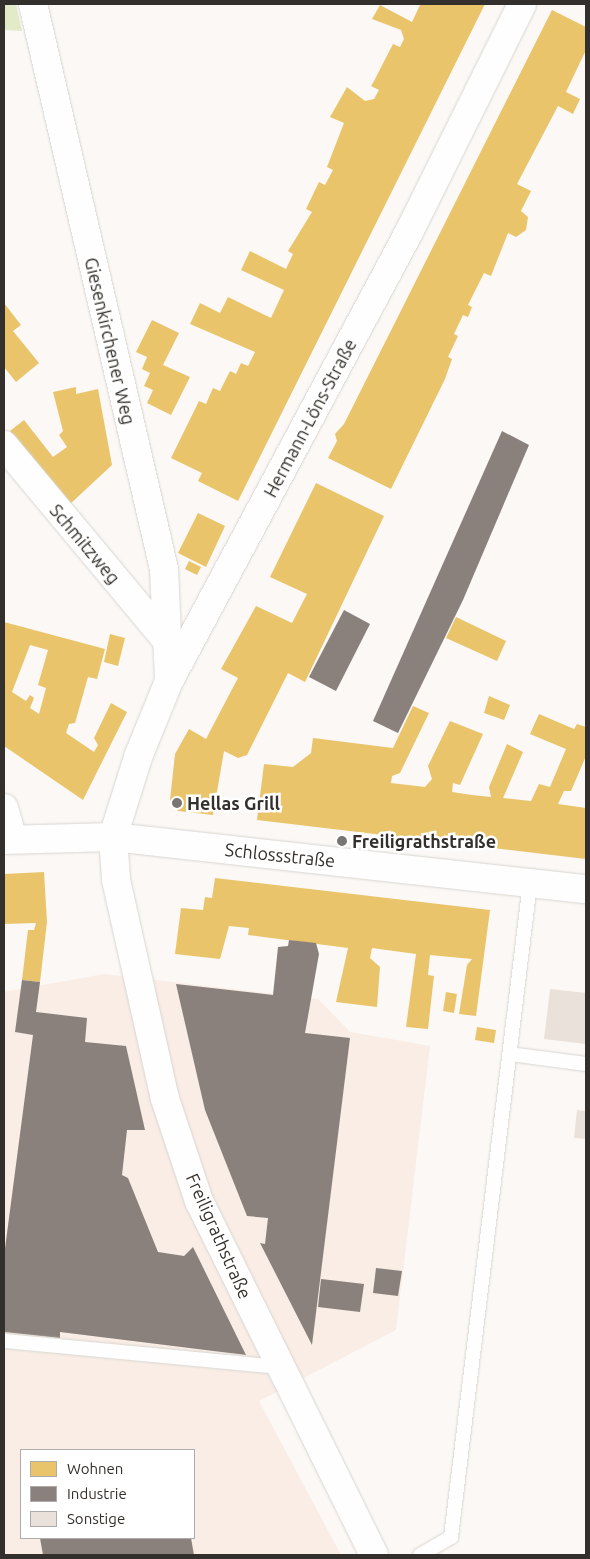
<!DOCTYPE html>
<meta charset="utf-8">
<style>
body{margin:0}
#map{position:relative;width:590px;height:1559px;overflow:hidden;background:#fbf8f5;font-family:Ubuntu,sans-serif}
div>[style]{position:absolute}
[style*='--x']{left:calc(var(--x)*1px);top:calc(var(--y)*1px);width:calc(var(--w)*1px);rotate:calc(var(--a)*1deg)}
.built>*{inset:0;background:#f9ede5}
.green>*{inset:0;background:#e3eac8}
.homes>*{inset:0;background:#e9c46a}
.industry>*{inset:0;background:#8a817c}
.building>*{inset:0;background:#eae1da}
.roads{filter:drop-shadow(0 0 1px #d8d5d2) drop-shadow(0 0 1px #d8d5d2)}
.service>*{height:14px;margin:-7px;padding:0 7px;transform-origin:7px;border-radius:7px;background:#fefefe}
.minor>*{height:28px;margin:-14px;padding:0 14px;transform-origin:14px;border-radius:14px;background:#fefefe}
.tertiary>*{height:28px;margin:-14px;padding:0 14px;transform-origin:14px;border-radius:14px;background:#fefefe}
.dots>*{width:14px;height:14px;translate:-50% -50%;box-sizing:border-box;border:2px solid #fff;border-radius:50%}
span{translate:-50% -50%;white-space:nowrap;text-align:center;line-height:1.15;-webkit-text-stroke:5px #fff;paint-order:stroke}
.street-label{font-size:18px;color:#332f2c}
.poi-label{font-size:18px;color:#332f2c;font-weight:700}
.left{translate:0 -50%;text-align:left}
.frame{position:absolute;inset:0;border:5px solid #332f2c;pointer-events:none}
.legend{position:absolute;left:20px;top:1449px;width:175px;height:90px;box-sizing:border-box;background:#fff;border:1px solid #adacab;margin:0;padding:6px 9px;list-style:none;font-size:15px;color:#332f2c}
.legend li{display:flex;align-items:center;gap:10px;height:25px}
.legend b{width:25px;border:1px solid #adacab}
</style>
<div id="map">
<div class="built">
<i style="clip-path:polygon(evenodd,104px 974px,318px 999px,350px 1032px,430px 1046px,396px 1330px,259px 1401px,341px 1555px,4px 1555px,4px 992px,104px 974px,21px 1450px,194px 1450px,194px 1538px,21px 1538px,21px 1450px)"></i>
</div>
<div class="green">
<i style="clip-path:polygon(4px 4px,16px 4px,22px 31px,4px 30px)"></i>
</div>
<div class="homes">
<i style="clip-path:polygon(417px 4px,485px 4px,238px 501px,198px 481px,202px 473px,171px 458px,199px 401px,206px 404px,213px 388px,220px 391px,230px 371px,236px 374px,241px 363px,248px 366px,255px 352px,190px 324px,200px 303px,220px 313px,228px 297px,271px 318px,284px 290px,241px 270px,250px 251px,286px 269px,293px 254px,288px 251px,312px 212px,306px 209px,319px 182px,325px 185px,333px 170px,327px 167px,344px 123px,330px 117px,347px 87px,365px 101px,374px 99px,379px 90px,371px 86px,374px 81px,393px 44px,400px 47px,404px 39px,401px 30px,372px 19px,380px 5px,412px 22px,420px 5px)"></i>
<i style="clip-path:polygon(552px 10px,586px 27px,586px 50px,566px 92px,580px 99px,573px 114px,558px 106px,517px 184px,531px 191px,521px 211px,528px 217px,526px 230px,516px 237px,508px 233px,491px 276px,484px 273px,468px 305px,472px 307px,468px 317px,463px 315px,454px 334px,458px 336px,448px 357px,452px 359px,445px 379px,391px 489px,328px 458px,337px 441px,335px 434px,344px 424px)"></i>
<i style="clip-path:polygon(4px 303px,21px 325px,13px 331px,39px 363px,16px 382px,4px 367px)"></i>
<i style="clip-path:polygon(152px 320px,179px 333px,163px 365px,190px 377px,171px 415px,147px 403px,153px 390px,144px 386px,150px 373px,142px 369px,147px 357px,136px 352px)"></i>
<i style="clip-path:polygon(76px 387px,76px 394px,98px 389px,112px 465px,69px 505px,10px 431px,24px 420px,53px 457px,67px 447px,59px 435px,63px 431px,53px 392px)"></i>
<i style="clip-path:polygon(316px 483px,384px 516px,305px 682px,288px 673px,247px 755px,238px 758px,224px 751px,213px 815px,178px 811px,170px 800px,175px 754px,189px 729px,206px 739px,229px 695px,238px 678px,221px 669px,256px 606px,292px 623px,307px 594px,270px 577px)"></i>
<i style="clip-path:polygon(198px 513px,225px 526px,206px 567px,178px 553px)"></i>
<i style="clip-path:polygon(189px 561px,201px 567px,197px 575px,185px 569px)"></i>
<i style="clip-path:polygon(456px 617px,506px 641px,497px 661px,446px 638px)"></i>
<i style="clip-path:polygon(evenodd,4px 622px,105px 649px,97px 679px,88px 677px,75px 723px,69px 724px,66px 733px,94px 752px,98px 745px,94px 738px,111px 703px,127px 712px,83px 800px,4px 746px,4px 622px,30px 645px,48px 650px,38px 685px,46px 688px,39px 714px,30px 708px,34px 698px,30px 695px,26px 701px,12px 692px,30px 645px)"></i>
<i style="clip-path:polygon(110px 634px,125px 638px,118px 666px,104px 662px)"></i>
<i style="clip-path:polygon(489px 696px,510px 705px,504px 720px,484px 713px)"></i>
<i style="clip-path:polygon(413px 706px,429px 713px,400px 773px,392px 776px,391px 783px,425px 787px,432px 779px,428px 766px,450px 721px,483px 734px,460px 785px,453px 783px,452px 792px,472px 795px,491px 797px,489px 787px,507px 744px,523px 752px,503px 798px,531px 801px,539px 784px,550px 787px,566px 749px,530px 734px,539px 714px,574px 729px,577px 724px,586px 727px,586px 756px,571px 791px,564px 791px,558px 804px,586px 808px,586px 859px,257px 820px,264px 764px,293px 767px,311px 753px,313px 738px,393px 748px)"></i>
<i style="clip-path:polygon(44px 872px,47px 922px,40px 982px,22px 980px,28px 930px,34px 930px,36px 923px,4px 924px,4px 874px)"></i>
<i style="clip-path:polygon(215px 878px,490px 910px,476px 1016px,459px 1014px,467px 965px,472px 959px,430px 955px,428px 975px,434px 976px,428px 1029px,406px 1027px,416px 954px,372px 948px,370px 958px,380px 967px,377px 1007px,336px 1002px,348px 948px,248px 935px,249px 928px,229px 926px,220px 959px,175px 954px,181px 908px,203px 910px,205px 897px,212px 898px)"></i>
<i style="clip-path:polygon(446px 992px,457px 994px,454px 1013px,443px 1011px)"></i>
<i style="clip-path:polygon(477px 1027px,496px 1030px,494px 1043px,475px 1040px)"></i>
</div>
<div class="industry">
<i style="clip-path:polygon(502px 431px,529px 445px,463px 600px,398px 733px,373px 721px)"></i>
<i style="clip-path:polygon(344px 610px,370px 624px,336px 691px,309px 677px)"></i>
<i style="clip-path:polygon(289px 940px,316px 943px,319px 954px,305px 1033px,350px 1038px,312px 1345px,260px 1243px,265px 1244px,268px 1218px,247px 1216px,205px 1110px,176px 984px,273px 995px,278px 947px,288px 946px)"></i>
<i style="clip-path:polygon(22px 980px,40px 982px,36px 1012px,87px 1018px,85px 1042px,126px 1046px,145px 1130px,127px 1130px,122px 1175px,128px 1178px,158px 1252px,184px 1256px,193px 1247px,246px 1355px,60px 1332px,60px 1338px,4px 1332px,4px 1256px,33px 1035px,15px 1032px)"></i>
<i style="clip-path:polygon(376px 1268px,402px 1271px,398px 1296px,373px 1293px)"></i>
<i style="clip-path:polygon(321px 1279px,364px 1284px,360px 1312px,318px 1307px)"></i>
<i style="clip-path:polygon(40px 1538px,191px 1538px,194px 1555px,43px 1555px)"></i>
</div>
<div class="building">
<i style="clip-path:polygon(550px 989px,586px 993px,586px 1044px,544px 1039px)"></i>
<i style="clip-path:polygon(577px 1110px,586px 1111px,586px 1139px,574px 1138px)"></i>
</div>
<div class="roads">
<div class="service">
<i style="--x:510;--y:1054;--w:77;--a:7.5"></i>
<i style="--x:4;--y:1341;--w:275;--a:5.4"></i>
<i style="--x:420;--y:1555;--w:36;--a:-30"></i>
<i style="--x:451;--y:1537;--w:659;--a:-83.11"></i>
</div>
<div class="minor">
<i style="--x:33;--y:4;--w:580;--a:76.95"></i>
<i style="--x:164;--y:569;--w:112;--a:87.4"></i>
<i style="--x:4;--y:445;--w:256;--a:50.2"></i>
<i style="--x:4;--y:808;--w:32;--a:74"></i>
<i style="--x:374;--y:1555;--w:395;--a:-116.3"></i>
<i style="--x:199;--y:1201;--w:108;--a:-108.4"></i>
<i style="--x:165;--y:1099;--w:225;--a:-102.6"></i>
<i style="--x:116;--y:879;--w:42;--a:-94.1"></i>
<i style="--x:113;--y:837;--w:84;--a:-72.6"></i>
<i style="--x:138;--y:757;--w:82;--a:-67.8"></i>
<i style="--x:169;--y:681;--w:509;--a:-61.87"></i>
<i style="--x:409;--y:232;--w:254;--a:-63.6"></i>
</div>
<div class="tertiary">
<i style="--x:4;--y:840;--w:109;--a:-1.6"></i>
<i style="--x:113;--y:837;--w:476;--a:6.3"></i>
</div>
</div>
<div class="dots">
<i style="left:177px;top:803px;background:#797572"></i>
<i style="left:342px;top:841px;background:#797572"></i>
</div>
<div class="street-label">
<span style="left:110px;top:341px;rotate:77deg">Giesenkirchener Weg</span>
<span style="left:310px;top:418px;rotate:-62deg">Hermann-Löns-Straße</span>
<span style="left:85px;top:544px;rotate:50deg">Schmitzweg</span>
<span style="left:280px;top:855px;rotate:6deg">Schlossstraße</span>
<span style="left:219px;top:1236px;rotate:66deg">Freiligrathstraße</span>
</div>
<div class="poi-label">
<span class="left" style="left:187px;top:803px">Hellas Grill</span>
<span class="left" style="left:352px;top:841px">Freiligrathstraße</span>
</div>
<div class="frame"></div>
<ul class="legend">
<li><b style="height:14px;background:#e9c46a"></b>Wohnen</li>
<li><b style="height:14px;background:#8a817c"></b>Industrie</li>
<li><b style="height:14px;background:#eae1da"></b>Sonstige</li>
</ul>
</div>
